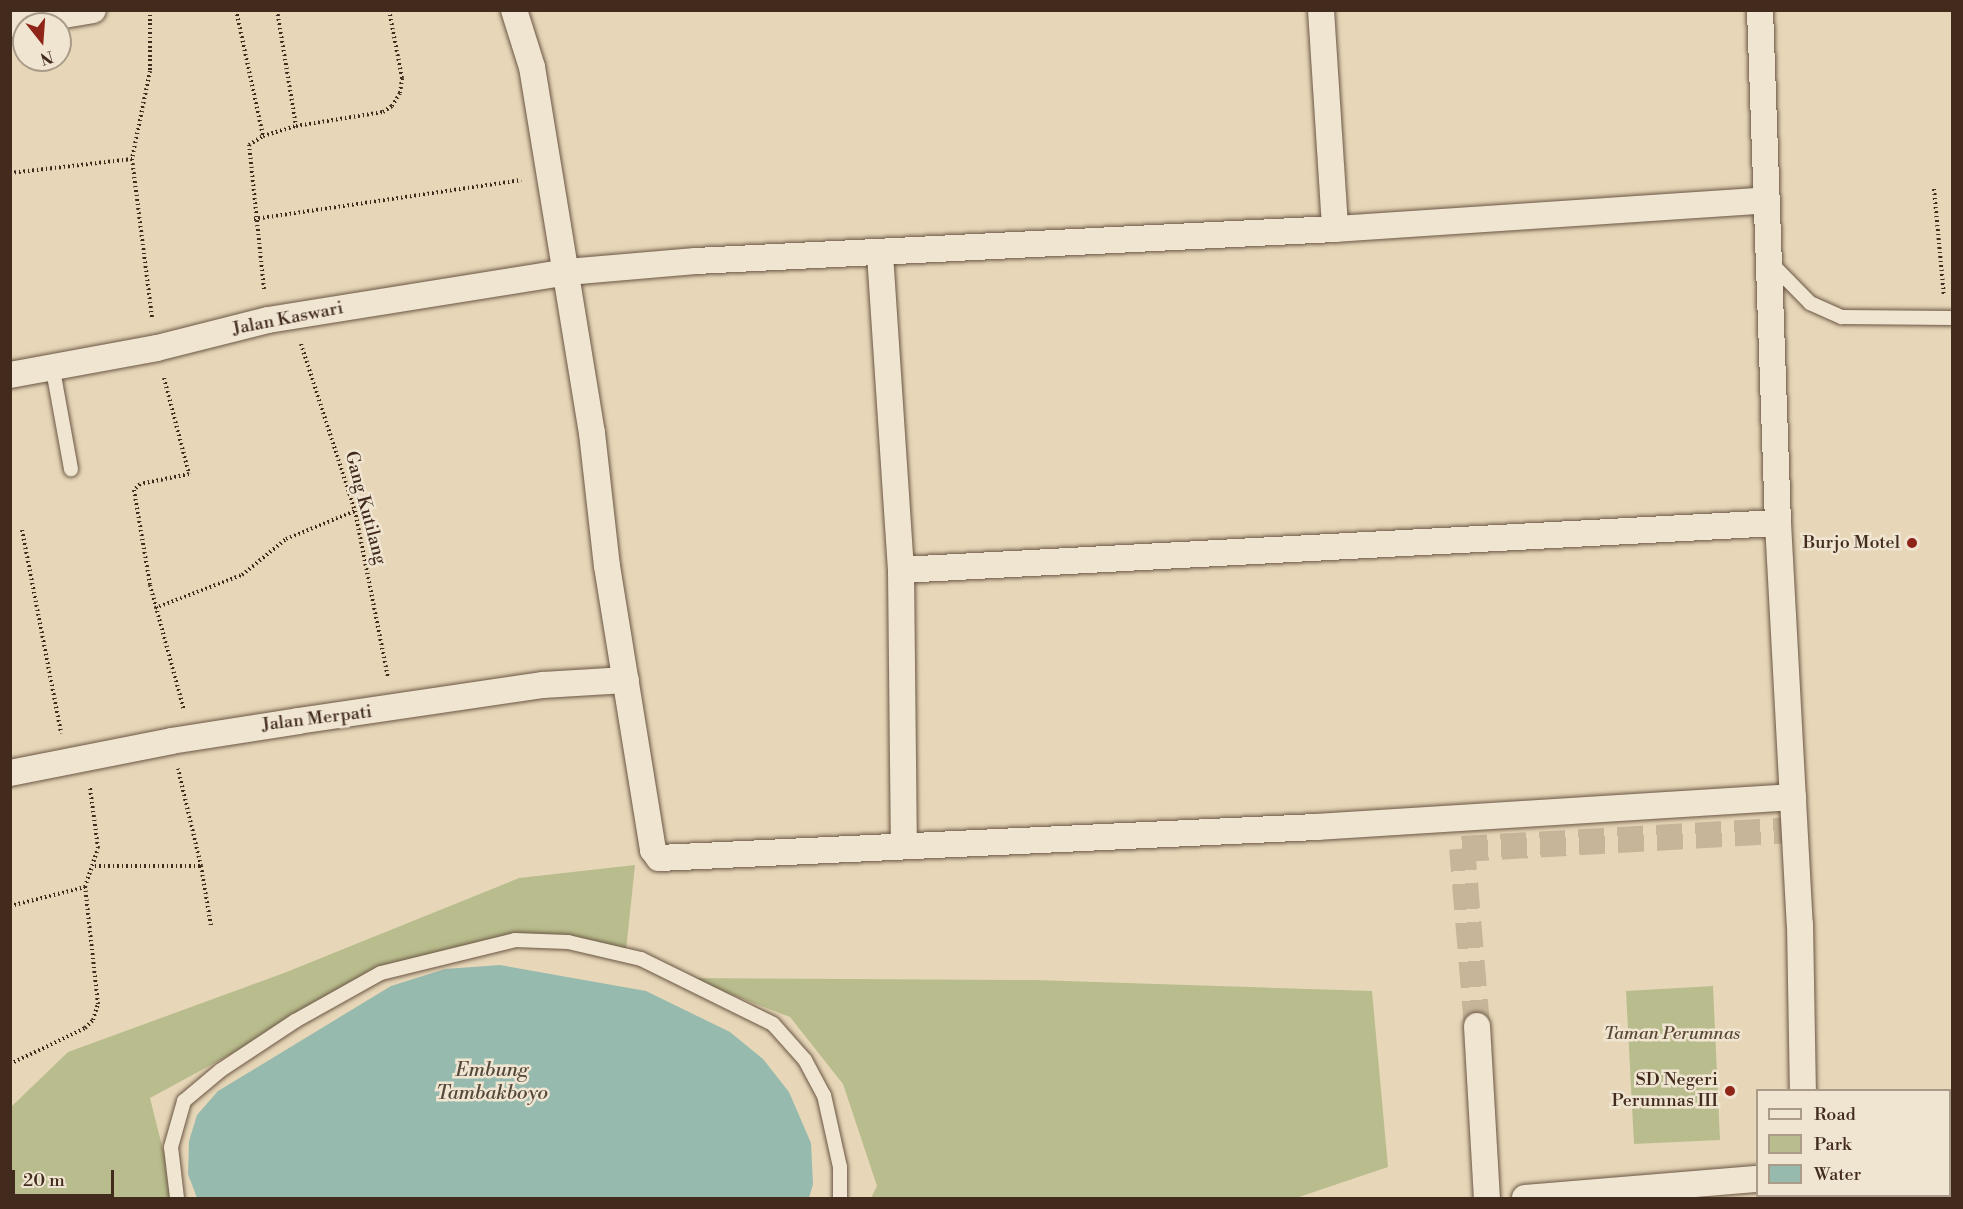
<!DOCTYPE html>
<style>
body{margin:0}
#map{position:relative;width:1963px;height:1209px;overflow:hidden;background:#e7d7b8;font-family:"Libre Bodoni",serif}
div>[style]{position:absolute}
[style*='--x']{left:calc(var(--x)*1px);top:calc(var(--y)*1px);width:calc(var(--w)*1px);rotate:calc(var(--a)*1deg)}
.green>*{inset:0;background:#b9bd8d}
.water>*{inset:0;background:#97baae}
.minor-tunnel>*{height:26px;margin-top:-13px;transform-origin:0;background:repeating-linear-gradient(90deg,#c6b599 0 26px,transparent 0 39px)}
.path>*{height:4px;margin-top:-2px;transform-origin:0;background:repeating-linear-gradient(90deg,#422b1d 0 1.5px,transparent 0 4.5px)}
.roads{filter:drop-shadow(0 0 2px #6b5644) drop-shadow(0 0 2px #6b5644)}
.service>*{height:14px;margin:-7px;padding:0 7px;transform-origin:7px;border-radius:7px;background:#efe5d1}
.minor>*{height:26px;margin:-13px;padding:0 13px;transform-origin:13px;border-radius:13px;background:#efe5d1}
.dots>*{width:16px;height:16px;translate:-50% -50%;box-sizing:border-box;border:3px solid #efe5d1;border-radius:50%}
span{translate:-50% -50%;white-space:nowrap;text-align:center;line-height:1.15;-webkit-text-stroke:5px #efe5d1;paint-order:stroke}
.street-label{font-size:18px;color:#422b1d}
.poi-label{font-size:18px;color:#422b1d}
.right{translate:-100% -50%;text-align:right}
.park-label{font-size:18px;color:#5a4833;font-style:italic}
.water-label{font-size:20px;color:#53483a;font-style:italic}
.frame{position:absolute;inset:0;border:12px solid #422b1d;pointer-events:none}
.legend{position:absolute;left:1756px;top:1089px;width:195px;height:108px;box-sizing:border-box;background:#efe5d1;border:2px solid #aa9b89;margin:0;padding:8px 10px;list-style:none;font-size:18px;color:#422b1d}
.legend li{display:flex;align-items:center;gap:12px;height:30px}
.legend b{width:30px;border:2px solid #aa9b89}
.north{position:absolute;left:12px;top:12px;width:60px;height:60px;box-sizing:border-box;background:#efe5d1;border:2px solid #aa9b89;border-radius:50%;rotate:163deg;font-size:16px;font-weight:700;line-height:24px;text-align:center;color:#422b1d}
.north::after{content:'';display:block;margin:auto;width:21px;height:27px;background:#8f2418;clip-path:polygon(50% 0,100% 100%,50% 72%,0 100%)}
.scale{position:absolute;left:12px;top:1170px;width:102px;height:27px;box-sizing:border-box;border:3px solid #422b1d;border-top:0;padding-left:8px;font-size:18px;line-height:21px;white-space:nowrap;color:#422b1d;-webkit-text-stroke:4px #efe5d1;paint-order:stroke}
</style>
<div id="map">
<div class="green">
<i style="clip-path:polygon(635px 865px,625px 960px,527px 939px,362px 983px,150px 1098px,175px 1198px,11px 1198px,11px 1107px,68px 1052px,284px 973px,519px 878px)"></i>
<i style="clip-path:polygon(688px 978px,1035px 980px,1372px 991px,1388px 1167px,1296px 1198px,871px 1198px,877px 1186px,843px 1084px,790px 1017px)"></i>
<i style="clip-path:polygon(1713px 986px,1720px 1140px,1634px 1144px,1626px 991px)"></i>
</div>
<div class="water">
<i style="clip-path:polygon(500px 965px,646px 991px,730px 1032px,763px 1059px,789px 1092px,811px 1143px,813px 1184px,809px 1198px,197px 1198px,188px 1174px,189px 1141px,197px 1115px,218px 1091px,391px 986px,445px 969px)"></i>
</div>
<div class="minor-tunnel">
<i style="--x:1477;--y:1026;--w:178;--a:-94.8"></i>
<i style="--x:1462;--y:849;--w:334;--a:-3.3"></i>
</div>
<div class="path">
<i style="--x:150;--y:10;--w:61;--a:90"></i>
<i style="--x:150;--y:71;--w:90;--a:101.6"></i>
<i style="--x:132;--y:159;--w:160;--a:82.8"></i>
<i style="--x:236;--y:10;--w:129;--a:77.9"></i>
<i style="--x:277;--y:10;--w:118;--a:80.7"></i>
<i style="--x:10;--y:173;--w:123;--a:-6.5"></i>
<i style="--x:1934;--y:189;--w:107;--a:84.7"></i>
<i style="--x:254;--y:219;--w:270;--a:-8.3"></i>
<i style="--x:264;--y:289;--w:145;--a:-95.9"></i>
<i style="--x:249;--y:145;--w:17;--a:-33"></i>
<i style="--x:263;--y:136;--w:34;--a:-17"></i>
<i style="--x:296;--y:126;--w:88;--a:-9.1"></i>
<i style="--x:383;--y:112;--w:11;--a:-34"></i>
<i style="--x:392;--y:106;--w:15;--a:-58"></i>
<i style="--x:400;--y:93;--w:15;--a:-82"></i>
<i style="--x:402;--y:78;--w:69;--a:-100.8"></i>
<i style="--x:301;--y:344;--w:176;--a:72.1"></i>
<i style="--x:355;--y:511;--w:170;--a:78.8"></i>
<i style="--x:164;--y:378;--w:99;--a:75.4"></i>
<i style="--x:189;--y:474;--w:50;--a:168.5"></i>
<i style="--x:140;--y:484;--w:8;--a:135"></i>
<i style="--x:134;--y:490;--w:96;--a:80.4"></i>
<i style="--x:150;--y:585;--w:130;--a:74.8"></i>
<i style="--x:22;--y:530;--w:207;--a:79.1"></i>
<i style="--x:155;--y:608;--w:93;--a:-20.8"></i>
<i style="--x:242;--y:575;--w:57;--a:-39.3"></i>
<i style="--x:286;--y:539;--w:74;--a:-22.1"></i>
<i style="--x:95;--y:866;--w:106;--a:0"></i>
<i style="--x:201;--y:866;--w:100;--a:-103.3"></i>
<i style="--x:201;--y:866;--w:61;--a:80.5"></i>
<i style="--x:10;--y:906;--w:77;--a:-14.2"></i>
<i style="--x:10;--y:1064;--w:83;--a:-25.6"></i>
<i style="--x:85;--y:1028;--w:11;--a:-45"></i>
<i style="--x:93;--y:1020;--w:17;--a:-73"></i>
<i style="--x:98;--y:1004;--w:118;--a:-96.3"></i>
<i style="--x:85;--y:887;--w:41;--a:-71.6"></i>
<i style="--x:98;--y:848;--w:61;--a:-97.6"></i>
</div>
<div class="roads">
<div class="service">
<i style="--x:1769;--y:261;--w:59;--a:45.7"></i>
<i style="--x:1810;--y:303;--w:35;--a:24"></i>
<i style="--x:1842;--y:317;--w:110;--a:0.5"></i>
<i style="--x:53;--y:370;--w:101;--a:79.7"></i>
<i style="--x:177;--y:1198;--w:51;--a:-96.7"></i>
<i style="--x:171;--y:1147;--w:48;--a:-74.2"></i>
<i style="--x:184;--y:1101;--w:48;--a:-40"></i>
<i style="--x:221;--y:1070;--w:89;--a:-33.5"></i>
<i style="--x:295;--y:1021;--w:98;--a:-29.2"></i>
<i style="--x:381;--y:973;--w:138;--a:-13.8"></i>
<i style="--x:515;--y:940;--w:53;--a:2.2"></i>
<i style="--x:568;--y:942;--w:75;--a:13.1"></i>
<i style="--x:641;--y:959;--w:147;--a:26.2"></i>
<i style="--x:773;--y:1024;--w:48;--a:48.4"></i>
<i style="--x:805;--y:1060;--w:40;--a:62"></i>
<i style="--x:824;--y:1095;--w:74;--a:77.5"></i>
<i style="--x:840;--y:1167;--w:31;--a:90"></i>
</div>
<div class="minor">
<i style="--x:514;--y:10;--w:60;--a:72.5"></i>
<i style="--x:532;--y:67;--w:371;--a:80.7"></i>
<i style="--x:592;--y:433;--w:134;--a:83.6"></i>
<i style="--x:607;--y:566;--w:288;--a:80.8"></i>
<i style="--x:653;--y:850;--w:10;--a:53"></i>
<i style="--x:659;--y:858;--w:659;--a:-2.7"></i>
<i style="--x:1317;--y:827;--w:477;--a:-3.6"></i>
<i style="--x:1321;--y:10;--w:219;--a:86.3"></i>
<i style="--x:1760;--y:10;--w:513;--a:87.99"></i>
<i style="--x:1778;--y:523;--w:402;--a:86.9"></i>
<i style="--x:1800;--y:924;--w:166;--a:89"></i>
<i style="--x:10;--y:24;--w:84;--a:-9.6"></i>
<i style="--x:880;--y:254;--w:317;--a:86.2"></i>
<i style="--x:901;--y:570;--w:276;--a:89.4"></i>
<i style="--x:10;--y:375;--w:149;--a:-10.4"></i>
<i style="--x:157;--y:348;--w:114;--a:-14.2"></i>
<i style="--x:268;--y:320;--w:303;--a:-9.1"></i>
<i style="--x:567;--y:272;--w:129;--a:-4.9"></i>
<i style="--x:696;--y:261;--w:640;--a:-2.87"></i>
<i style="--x:1335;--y:229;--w:432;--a:-3.8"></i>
<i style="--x:901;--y:570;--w:878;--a:-3.07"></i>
<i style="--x:10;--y:773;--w:164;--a:-11.2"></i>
<i style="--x:171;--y:741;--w:129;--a:-8.9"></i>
<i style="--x:298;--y:721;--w:248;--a:-8.4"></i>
<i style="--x:543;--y:685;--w:83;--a:-3.4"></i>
<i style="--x:1477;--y:1026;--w:172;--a:86.7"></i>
<i style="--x:1950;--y:1164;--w:2;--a:0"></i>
<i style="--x:1806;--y:1196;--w:2;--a:90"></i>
<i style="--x:1525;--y:1198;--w:234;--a:-4.7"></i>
</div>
</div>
<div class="dots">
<i style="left:1912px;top:543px;background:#8f2418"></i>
<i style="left:1730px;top:1091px;background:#8f2418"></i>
</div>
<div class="street-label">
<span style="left:288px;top:319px;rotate:-11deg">Jalan Kaswari</span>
<span style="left:365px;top:508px;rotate:75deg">Gang Kutilang</span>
<span style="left:317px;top:719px;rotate:-7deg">Jalan Merpati</span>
</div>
<div class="poi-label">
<span class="right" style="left:1900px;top:543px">Burjo Motel</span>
<span class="right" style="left:1718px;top:1091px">SD Negeri<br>Perumnas III</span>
</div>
<div class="park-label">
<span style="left:1672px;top:1034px">Taman Perumnas</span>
</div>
<div class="water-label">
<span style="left:492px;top:1082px">Embung<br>Tambakboyo</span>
</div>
<div class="frame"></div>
<ul class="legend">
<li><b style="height:8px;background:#efe5d1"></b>Road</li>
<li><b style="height:16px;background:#b9bd8d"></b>Park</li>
<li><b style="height:16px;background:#97baae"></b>Water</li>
</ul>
<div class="north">N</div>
<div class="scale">20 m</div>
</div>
